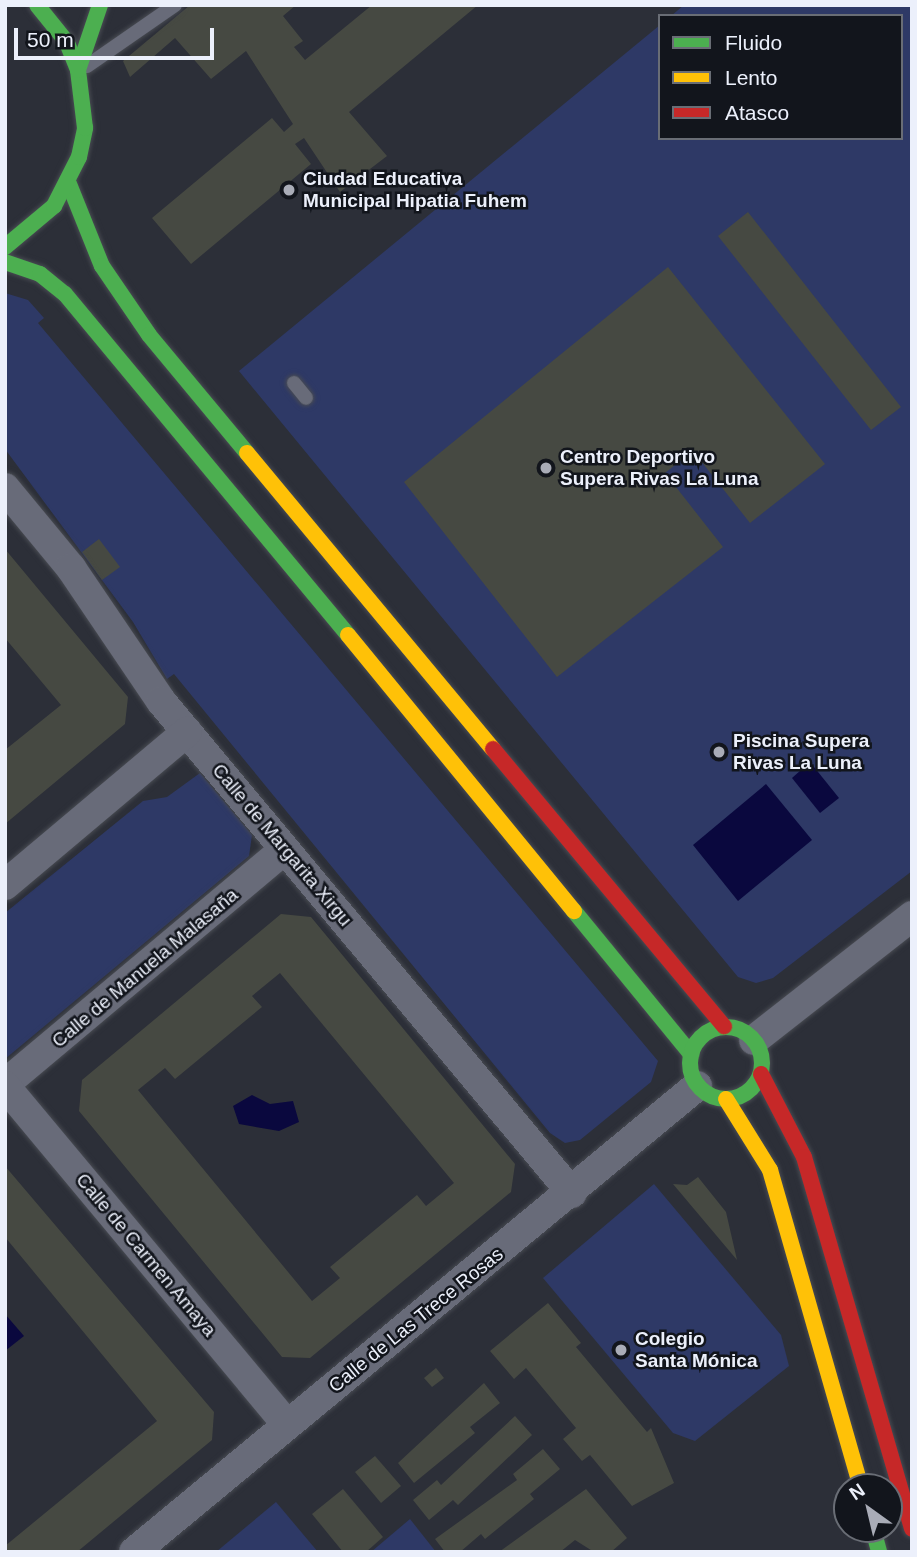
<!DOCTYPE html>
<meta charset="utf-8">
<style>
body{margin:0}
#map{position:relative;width:917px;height:1557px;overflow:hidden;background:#2c2f38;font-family:Arial,sans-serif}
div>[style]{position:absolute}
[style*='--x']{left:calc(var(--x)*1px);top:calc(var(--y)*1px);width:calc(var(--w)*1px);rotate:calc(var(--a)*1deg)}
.green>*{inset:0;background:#2e3966}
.water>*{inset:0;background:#0a083e}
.building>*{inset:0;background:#464942}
.roads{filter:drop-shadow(0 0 2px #484b52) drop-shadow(0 0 2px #484b52)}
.lane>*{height:14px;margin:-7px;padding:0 7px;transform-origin:7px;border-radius:7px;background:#686b79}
.street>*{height:30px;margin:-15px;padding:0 15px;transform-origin:15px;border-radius:15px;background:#686b79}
.fast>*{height:16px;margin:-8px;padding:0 8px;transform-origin:8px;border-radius:8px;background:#4caf50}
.fast>.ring{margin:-8px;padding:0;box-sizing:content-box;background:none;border:16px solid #4caf50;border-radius:50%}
.slow>*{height:16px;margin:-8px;padding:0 8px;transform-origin:8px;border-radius:8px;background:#ffc107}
.jam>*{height:16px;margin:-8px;padding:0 8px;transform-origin:8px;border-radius:8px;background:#c62828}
.dots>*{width:19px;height:19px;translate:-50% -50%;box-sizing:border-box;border:4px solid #12151c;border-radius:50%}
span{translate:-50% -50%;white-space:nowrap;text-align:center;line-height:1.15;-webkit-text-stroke:5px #12151c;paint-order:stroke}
.poi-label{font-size:19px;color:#ecf0fb;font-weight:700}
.left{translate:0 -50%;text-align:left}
.street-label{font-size:19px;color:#ecf0fb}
.frame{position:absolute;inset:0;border:7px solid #ecf0fb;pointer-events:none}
.legend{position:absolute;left:658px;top:14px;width:245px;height:126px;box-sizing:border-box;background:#12151c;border:2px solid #696d75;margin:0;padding:9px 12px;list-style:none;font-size:21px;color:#ecf0fb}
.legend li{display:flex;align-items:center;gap:14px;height:35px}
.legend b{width:35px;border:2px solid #696d75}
.north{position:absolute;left:833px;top:1473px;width:70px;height:70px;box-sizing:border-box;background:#12151c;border:2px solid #696d75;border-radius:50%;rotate:326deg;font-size:19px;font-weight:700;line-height:28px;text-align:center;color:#ecf0fb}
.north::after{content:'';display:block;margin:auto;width:24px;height:32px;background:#a9acb7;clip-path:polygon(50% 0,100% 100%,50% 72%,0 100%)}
.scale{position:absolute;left:14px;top:28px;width:200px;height:32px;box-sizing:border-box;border:4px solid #ecf0fb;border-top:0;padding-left:9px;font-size:21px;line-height:24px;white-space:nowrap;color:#ecf0fb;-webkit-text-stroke:5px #12151c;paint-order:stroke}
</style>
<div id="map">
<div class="green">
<i style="clip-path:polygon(684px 5px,912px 5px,912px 871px,773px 978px,756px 983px,738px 977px,239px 371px,660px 25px,660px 138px,901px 138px,901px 16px,671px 16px)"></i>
<i style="clip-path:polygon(5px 293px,28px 300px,44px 318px,38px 323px,658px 1061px,651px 1082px,580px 1140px,565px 1143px,550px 1133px,174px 674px,167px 679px,133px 622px,5px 449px)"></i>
<i style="clip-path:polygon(200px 773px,252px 835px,249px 856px,5px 1059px,5px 913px,143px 801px,167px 797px)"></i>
<i style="clip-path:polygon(654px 1184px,781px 1335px,789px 1366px,695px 1441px,673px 1433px,543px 1278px)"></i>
<i style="clip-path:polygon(276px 1502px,318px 1552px,216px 1552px)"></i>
<i style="clip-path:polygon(410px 1519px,436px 1552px,371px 1552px)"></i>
</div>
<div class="water">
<i style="clip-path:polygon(810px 762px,839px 798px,820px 813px,792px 778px)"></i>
<i style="clip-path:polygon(766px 784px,812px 840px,738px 901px,693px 845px)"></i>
<i style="clip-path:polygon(252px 1095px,270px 1104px,293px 1101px,299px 1122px,279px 1131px,239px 1124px,233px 1106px)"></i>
<i style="clip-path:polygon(5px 1314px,24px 1336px,5px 1351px)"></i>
</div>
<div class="building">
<i style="clip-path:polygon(190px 5px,296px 5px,283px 16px,303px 41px,294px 47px,305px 60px,372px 5px,478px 5px,349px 112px,387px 156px,340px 192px,304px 138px,295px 144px,311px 164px,191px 264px,152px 218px,272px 118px,284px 132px,293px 124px,246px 51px,211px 79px,175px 38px,130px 77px,123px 61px)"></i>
<i style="clip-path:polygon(748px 212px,901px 407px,871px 430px,718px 236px)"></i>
<i style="clip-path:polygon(668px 267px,825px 464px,750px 523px,693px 451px,665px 473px,723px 547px,557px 677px,404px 482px)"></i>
<i style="clip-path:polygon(99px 539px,120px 567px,102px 580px,82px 552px)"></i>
<i style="clip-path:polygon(5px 549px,128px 697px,125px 724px,5px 824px,5px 750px,61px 705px,5px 638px)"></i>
<i style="clip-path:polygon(evenodd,281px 914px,311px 917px,515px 1164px,511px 1192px,310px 1358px,282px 1357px,79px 1111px,82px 1080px,281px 914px,280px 973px,454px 1183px,426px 1206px,417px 1195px,330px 1267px,340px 1278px,312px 1301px,138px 1090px,165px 1068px,175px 1079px,262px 1007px,252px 996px,280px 973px)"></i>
<i style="clip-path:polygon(5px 1166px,214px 1412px,212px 1440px,77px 1552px,5px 1552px,5px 1546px,157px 1421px,5px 1237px)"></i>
<i style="clip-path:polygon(698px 1177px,726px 1212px,737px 1260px,673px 1184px,687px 1185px)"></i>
<i style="clip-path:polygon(548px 1303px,581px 1343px,576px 1347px,647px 1432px,651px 1428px,674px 1483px,632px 1506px,590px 1455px,582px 1461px,563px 1439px,576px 1428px,526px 1368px,514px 1379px,490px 1351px)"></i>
<i style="clip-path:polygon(436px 1368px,444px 1378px,432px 1387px,424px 1378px)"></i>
<i style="clip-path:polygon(484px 1383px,500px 1403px,470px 1427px,475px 1433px,414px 1483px,398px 1463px)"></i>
<i style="clip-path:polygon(515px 1416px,532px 1435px,458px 1505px,453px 1500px,429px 1520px,413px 1500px,437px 1480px,441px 1485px)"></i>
<i style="clip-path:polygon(543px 1449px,560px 1469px,530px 1494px,534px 1499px,485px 1539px,481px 1534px,460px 1552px,445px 1552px,435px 1539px,517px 1480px,513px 1474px)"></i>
<i style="clip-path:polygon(375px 1456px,401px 1486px,381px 1503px,355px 1472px)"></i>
<i style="clip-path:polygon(343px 1489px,383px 1537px,366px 1552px,343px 1552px,312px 1514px)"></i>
<i style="clip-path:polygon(586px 1489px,627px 1538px,611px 1552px,594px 1552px,575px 1540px,560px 1552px,499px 1552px)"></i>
</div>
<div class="roads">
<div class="lane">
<i style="--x:87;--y:66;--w:107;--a:-34.7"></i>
<i style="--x:294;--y:383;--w:19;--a:51"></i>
</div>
<div class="street">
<i style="--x:5;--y:488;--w:104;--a:50.5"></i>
<i style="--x:71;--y:568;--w:161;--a:55.9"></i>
<i style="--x:161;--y:701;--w:641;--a:50.13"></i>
<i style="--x:5;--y:885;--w:238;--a:-40.1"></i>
<i style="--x:754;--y:1040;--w:201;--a:-38.1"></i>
<i style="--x:5;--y:1084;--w:364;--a:-40"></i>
<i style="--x:5;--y:1086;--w:441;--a:50.2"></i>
<i style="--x:134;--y:1552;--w:731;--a:-39.61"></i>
</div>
<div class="fast">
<i style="--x:78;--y:70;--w:69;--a:-71.3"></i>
<i style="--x:69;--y:184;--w:88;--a:68.1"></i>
<i style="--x:102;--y:266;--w:83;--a:55.7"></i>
<i style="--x:149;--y:335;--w:153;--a:50.3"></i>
<i style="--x:5;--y:247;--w:64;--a:-39.9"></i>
<i style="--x:54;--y:206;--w:55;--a:-63"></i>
<i style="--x:79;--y:157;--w:30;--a:-78"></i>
<i style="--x:85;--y:128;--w:58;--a:-96.9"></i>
<i style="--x:78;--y:70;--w:31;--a:-112"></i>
<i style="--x:66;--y:41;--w:46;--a:-128.9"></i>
<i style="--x:5;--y:262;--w:37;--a:19"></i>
<i style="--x:40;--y:274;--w:32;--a:39"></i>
<i style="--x:65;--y:294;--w:443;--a:50.3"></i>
<i style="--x:574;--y:911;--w:185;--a:50.7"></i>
<i class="ring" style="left:690px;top:1027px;width:56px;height:56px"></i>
<i style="--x:873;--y:1529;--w:24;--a:75"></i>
</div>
<div class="slow">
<i style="--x:247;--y:453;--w:385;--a:50.3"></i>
<i style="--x:348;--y:635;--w:357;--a:50.7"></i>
<i style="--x:726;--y:1099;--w:84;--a:58.2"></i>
<i style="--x:770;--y:1170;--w:330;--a:74"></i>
</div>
<div class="jam">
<i style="--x:493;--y:749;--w:361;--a:50.2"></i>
<i style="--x:761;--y:1074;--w:93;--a:62.6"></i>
<i style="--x:804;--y:1157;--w:387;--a:73.8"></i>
</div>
</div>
<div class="dots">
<i style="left:289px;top:190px;background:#a9acb7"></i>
<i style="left:546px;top:468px;background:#a9acb7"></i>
<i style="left:719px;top:752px;background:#a9acb7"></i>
<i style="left:621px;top:1350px;background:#a9acb7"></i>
</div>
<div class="poi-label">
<span class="left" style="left:303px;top:190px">Ciudad Educativa<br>Municipal Hipatia Fuhem</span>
<span class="left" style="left:560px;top:468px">Centro Deportivo<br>Supera Rivas La Luna</span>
<span class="left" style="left:733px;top:752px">Piscina Supera<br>Rivas La Luna</span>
<span class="left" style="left:635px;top:1350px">Colegio<br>Santa Mónica</span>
</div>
<div class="street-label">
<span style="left:282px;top:845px;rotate:50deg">Calle de Margarita Xirgu</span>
<span style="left:145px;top:968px;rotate:-40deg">Calle de Manuela Malasaña</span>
<span style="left:146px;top:1255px;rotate:50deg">Calle de Carmen Amaya</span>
<span style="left:416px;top:1320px;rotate:-39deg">Calle de Las Trece Rosas</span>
</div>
<div class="frame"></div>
<ul class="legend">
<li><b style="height:9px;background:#4caf50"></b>Fluido</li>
<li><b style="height:9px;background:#ffc107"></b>Lento</li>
<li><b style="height:9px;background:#c62828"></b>Atasco</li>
</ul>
<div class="north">N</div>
<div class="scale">50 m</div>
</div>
